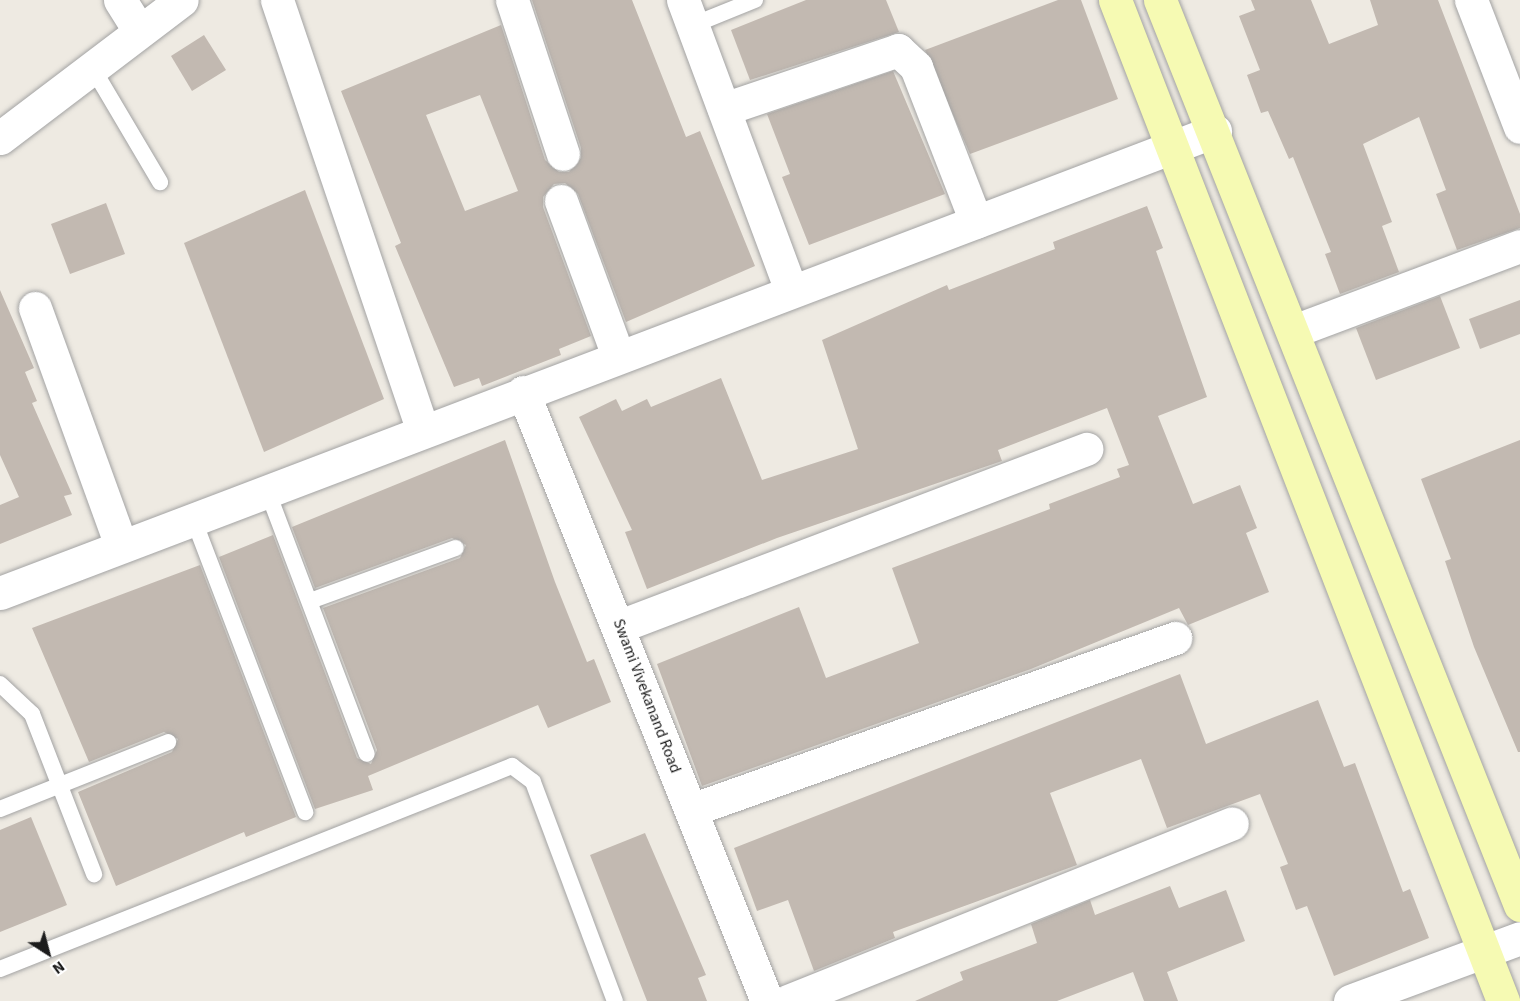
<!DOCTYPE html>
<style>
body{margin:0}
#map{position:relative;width:1520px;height:1001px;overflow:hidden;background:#eeeae2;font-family:"Source Sans 3",sans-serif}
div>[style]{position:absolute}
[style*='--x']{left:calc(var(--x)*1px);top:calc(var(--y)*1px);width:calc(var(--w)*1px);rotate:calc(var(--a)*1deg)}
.building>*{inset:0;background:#c2b9b1}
.roads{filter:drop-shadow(0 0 2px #a3a3a3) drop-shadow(0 0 2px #a3a3a3)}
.service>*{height:16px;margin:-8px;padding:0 8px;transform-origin:8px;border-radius:8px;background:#fff}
.minor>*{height:33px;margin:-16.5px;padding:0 16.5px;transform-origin:16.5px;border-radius:16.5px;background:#fff}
.secondary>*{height:33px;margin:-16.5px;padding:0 16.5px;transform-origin:16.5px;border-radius:16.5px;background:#f6fab3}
span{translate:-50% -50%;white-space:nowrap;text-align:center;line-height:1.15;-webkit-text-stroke:5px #fff;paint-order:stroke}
.street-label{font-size:16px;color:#1c1c1c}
.north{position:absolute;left:18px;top:923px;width:60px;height:60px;-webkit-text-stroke:4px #fff;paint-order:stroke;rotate:144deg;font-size:16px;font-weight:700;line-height:24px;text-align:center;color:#1c1c1c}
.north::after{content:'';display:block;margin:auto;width:21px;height:27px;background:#1c1c1c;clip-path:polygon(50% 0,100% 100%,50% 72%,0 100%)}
</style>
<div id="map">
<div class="building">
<i style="clip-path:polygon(evenodd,532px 0,632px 0,686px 137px,700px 131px,755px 266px,626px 322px,578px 194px,565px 183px,554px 184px,543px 197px,543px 207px,591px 336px,559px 349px,561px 355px,482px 386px,479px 378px,454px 387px,395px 246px,401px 243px,341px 91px,501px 25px,545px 160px,559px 172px,569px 172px,581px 158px,581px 148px,532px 0,480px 95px,518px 191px,465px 211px,426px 115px,480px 95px)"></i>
<i style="clip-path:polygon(806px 0,886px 0,899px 32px,750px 80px,731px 30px)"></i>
<i style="clip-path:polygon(1058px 0,1081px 0,1118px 99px,970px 154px,925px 50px)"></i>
<i style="clip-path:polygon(1251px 0,1311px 0,1329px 44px,1378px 25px,1370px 0,1438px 0,1520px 214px,1520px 228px,1457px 250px,1436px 194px,1446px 190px,1419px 117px,1363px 144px,1392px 222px,1382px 226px,1399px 272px,1340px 294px,1325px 254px,1331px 252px,1293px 157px,1289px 159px,1268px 111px,1261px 113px,1247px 75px,1260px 70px,1239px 16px,1255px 10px)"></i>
<i style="clip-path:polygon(204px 35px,226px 70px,192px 91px,171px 56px)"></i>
<i style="clip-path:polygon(893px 71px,945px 194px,809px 245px,782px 177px,790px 174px,767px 114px)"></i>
<i style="clip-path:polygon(305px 190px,384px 399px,264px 452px,184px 243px)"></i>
<i style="clip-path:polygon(106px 203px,125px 254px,70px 274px,51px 224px)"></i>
<i style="clip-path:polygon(1147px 206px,1163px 248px,1156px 251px,1207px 397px,1158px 416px,1193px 504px,1240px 485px,1257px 528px,1246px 533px,1269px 592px,1188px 625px,1179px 608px,1031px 669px,702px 786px,657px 664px,799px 607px,826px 678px,919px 643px,892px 568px,1050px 509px,1049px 504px,1120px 477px,1117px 469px,1129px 465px,1107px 408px,998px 450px,1002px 461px,777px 538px,647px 589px,625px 532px,632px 530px,579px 417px,616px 399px,622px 411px,647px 399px,651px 407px,721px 378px,762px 480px,858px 449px,822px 340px,947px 285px,949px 290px,1055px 249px,1053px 242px)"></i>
<i style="clip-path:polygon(0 290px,34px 368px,25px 372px,37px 401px,32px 403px,72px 494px,64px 496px,72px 515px,0 544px,0 505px,19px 497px,0 455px)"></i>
<i style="clip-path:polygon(1440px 296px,1460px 348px,1376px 380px,1356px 328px)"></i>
<i style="clip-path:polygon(1520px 300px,1520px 334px,1480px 349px,1469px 319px)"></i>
<i style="clip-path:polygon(505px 440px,555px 582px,587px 662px,594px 659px,611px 702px,548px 728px,538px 705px,368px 776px,373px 790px,315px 809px,219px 557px,273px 535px,357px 758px,371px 764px,377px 750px,323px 608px,460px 558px,466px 545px,452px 538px,315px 588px,292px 527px)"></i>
<i style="clip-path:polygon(1520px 440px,1520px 752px,1518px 752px,1474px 647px,1445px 561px,1451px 559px,1421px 479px)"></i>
<i style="clip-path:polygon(200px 565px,296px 817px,246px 837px,244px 832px,116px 886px,78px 792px,172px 752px,178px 739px,164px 732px,89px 762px,32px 628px)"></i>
<i style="clip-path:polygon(1180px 674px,1206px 744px,1318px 700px,1344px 767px,1355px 763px,1403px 892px,1410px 889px,1429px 938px,1334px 976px,1307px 906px,1296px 910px,1280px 867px,1288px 864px,1260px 794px,1167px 828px,1141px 759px,1050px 793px,1077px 865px,893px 932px,895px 938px,814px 971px,788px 900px,757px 911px,734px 848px)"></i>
<i style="clip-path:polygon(31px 817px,67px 905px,0 932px,0 830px)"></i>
<i style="clip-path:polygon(645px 833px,706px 975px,698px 978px,707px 1001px,647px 1001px,590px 855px)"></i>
<i style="clip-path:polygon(1170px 886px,1179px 908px,1226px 890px,1245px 941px,1167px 972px,1178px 1001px,1144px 1001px,1133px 972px,1057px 1001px,915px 1001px,963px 980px,960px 972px,1037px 943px,1031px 924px,1090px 900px,1095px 915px)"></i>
</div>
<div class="roads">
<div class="service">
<i style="--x:693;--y:25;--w:67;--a:-22"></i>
<i style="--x:92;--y:67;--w:134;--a:59.4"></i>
<i style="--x:267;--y:490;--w:282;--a:69.3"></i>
<i style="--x:193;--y:518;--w:315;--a:69.1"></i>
<i style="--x:310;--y:601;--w:155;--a:-20"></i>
<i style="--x:0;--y:684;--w:44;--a:43.2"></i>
<i style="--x:32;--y:714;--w:172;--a:68.8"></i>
<i style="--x:0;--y:809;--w:181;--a:-21.7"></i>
<i style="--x:0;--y:969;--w:551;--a:-21.63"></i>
<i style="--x:512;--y:766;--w:26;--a:37"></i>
<i style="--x:533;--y:782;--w:234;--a:69.5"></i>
</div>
<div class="minor">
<i style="--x:120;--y:0;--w:36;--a:58"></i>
<i style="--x:277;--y:0;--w:453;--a:71.3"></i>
<i style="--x:512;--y:0;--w:162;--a:71.7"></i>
<i style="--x:683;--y:0;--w:310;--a:69.6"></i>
<i style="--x:1471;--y:0;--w:136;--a:68.9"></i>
<i style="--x:724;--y:109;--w:184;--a:-18.7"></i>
<i style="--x:898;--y:50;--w:25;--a:43"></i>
<i style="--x:916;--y:67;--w:166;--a:68.8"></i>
<i style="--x:0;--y:138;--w:228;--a:-37.2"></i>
<i style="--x:561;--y:201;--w:165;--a:69.8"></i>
<i style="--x:35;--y:308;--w:252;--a:70.1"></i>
<i style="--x:1294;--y:331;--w:241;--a:-20.6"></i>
<i style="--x:523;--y:392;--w:656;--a:68.17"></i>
<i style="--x:0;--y:593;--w:1300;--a:-20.82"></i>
<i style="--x:620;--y:626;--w:499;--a:-20.8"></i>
<i style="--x:691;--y:810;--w:514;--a:-19.56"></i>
<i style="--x:788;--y:1001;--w:478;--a:-21.8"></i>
<i style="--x:1350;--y:1001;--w:181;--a:-20.3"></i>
</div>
<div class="secondary">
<i style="--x:1115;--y:0;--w:1074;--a:68.81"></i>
<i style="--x:1160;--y:0;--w:974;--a:68.31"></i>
</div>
</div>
<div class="street-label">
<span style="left:647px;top:696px;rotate:69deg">Swami Vivekanand Road</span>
</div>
<div class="north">N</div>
</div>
